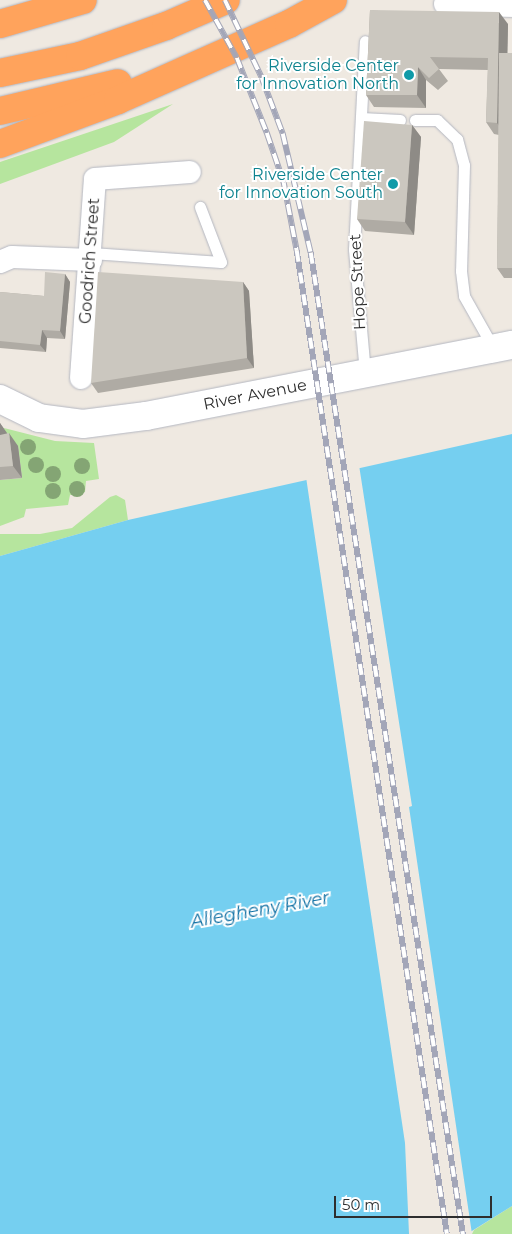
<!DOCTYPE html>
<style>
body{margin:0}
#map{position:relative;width:512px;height:1234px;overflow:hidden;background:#efe9e1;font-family:Montserrat,sans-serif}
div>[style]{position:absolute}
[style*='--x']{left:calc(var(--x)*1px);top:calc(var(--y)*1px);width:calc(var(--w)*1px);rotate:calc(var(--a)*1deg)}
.green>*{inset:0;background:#b6e59e}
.water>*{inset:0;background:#75cff0}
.pier>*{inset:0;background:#efe9e1}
.roads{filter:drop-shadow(0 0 1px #b4b7c1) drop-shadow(0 0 1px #b4b7c1)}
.service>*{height:11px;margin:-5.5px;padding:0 5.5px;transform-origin:5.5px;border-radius:5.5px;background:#fff}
.minor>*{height:22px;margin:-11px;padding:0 11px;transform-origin:11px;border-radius:11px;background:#fff}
.tertiary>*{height:28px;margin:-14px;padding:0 14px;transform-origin:14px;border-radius:14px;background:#fff}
.motorway>*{height:28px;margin:-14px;padding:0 14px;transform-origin:14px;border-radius:14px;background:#ffa35c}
.rail>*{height:5.5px;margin-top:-2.75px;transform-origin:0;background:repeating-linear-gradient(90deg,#fff 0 11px,#a3a6b8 0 22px);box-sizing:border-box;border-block:1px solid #a3a6b8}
.trees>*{width:16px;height:16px;margin:-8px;border-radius:50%;background:#84a574}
.wall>*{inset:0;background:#afaba4}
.shaded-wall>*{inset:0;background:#8e8b86}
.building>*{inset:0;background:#cbc7bf}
.dots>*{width:14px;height:14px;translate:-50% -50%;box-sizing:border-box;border:2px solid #fff;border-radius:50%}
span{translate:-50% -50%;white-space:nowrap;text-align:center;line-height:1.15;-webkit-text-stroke:4px #fff;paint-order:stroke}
.culture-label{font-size:16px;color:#0d838f}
.right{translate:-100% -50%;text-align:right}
.street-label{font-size:16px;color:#2e2e2e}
.water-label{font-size:18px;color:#0d6fa3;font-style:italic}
.scale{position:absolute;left:334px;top:1196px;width:158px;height:22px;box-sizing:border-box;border:2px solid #2e2e2e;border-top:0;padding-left:6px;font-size:15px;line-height:18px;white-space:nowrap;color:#2e2e2e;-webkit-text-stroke:4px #fff;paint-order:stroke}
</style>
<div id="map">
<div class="green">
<i style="clip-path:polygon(173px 104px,114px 142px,0 184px,0 162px)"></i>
<i style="clip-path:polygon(0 427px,55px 441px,94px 443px,99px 479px,86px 481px,85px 492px,70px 495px,68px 505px,26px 509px,24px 517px,0 526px,0 480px,22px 478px,18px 446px)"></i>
<i style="clip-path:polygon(116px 495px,125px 500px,128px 520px,0 556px,0 534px,40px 534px,72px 528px,110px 497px)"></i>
<i style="clip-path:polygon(512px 1206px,512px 1234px,472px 1234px,474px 1230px)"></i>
</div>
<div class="water">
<i style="clip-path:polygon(512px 434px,512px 1206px,467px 1234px,0 1234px,0 556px,128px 520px)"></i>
</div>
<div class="pier">
<i style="clip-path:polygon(359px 465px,412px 806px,409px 807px,472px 1234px,409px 1234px,405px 1143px,306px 477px)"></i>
</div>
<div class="roads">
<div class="service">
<i style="--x:361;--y:118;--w:39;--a:3"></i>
<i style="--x:415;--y:120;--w:22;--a:0"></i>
<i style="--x:437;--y:120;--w:28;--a:44"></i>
<i style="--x:457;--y:139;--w:27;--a:75"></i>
<i style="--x:464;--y:165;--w:106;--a:91.6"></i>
<i style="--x:461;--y:271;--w:25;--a:83"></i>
<i style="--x:464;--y:296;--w:61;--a:60.5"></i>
<i style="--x:91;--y:253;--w:130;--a:4"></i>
<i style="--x:221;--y:262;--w:59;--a:-110.9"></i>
<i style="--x:365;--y:373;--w:124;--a:-95.1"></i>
<i style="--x:354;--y:249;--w:208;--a:-87"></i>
</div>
<div class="minor">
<i style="--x:445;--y:4;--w:67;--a:1.7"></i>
<i style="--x:0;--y:262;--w:13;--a:-23"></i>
<i style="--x:12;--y:257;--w:79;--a:2.2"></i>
<i style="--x:81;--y:378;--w:199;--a:-86"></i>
<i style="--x:95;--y:179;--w:95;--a:-4.2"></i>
</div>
<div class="tertiary">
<i style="--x:0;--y:399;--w:43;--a:26"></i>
<i style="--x:39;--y:418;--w:44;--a:7.8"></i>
<i style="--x:83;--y:424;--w:64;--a:-7.2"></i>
<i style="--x:146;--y:416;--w:373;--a:-11"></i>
</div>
<div class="motorway">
<i style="--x:0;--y:24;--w:86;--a:-16.1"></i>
<i style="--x:0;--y:73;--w:82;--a:-12"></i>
<i style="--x:80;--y:56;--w:91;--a:-19.2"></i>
<i style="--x:166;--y:26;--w:65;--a:-23.4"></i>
<i style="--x:0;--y:111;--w:121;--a:-13.3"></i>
<i style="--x:0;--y:144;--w:126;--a:-20.4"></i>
<i style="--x:118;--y:100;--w:187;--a:-24"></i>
<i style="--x:289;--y:24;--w:50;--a:-28.6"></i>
</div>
</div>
<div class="rail">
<i style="--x:205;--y:0;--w:66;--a:61.1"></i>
<i style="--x:237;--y:58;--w:81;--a:68.2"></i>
<i style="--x:267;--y:133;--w:53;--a:71.2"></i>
<i style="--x:284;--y:183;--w:69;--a:79.2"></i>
<i style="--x:297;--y:251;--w:994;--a:81.32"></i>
<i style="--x:225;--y:0;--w:86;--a:64.6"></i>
<i style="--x:262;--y:78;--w:60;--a:69.4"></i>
<i style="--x:283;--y:134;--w:122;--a:76.8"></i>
<i style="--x:311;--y:253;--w:993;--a:81.19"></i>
</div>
<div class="trees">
<i style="left:28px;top:447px"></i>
<i style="left:36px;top:465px"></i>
<i style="left:82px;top:466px"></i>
<i style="left:53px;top:474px"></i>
<i style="left:77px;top:489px"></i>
<i style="left:53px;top:491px"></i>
</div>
<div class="wall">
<i style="clip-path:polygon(370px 10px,508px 24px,507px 53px,512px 53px,512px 278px,504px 278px,497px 268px,499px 135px,494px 134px,486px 122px,488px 70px,439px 69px,448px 81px,438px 90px,426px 80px,426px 108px,374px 107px,366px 95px)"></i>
<i style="clip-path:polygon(412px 125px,421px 137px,414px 235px,365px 231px,357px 219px)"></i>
<i style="clip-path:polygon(65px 274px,70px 282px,65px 339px,47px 338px,46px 352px,0 348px,0 292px,44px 296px)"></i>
<i style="clip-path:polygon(243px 282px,249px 291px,254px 368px,98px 393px,91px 383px)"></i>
<i style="clip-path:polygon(0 423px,7px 434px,18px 446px,22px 478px,0 480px)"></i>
</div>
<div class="shaded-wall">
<i style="clip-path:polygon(499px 12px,508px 24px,506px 135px,497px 123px)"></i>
<i style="clip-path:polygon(418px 67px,426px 80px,426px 108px,417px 95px)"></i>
<i style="clip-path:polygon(412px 125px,421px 137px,414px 235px,405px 222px)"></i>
<i style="clip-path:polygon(65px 274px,70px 282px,65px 339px,60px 331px)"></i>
<i style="clip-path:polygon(243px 282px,249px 291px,254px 368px,247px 358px)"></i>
<i style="clip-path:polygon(42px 330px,47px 338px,46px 352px,40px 345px)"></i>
<i style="clip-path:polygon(0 423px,7px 433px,8px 447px,0 436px)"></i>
<i style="clip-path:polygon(9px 433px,18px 446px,22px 478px,13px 466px)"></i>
</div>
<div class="building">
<i style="clip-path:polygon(370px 10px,499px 12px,497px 123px,486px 122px,488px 58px,430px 57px,439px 69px,429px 78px,418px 67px,417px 95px,366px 95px)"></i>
<i style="clip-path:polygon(499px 53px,512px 53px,512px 268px,497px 268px)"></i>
<i style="clip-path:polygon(364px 121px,412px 125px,405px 222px,357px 219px)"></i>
<i style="clip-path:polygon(45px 272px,65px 274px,60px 331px,42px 330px,40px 345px,0 341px,0 292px,44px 296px)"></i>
<i style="clip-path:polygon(98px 272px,243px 282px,247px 358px,91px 383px)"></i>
<i style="clip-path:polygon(9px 433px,13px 466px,0 467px,0 435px)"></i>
</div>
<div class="dots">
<i style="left:409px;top:75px;background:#0f9aa8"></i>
<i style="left:393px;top:184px;background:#0f9aa8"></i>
</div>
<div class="culture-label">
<span class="right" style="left:399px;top:75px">Riverside Center<br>for Innovation North</span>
<span class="right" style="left:383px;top:184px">Riverside Center<br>for Innovation South</span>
</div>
<div class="street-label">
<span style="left:90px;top:261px;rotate:-86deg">Goodrich Street</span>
<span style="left:358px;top:282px;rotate:-93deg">Hope Street</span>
<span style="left:255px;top:395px;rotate:-11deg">River Avenue</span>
</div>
<div class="water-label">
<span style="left:260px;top:910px;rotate:-10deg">Allegheny River</span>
</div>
<div class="scale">50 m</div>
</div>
